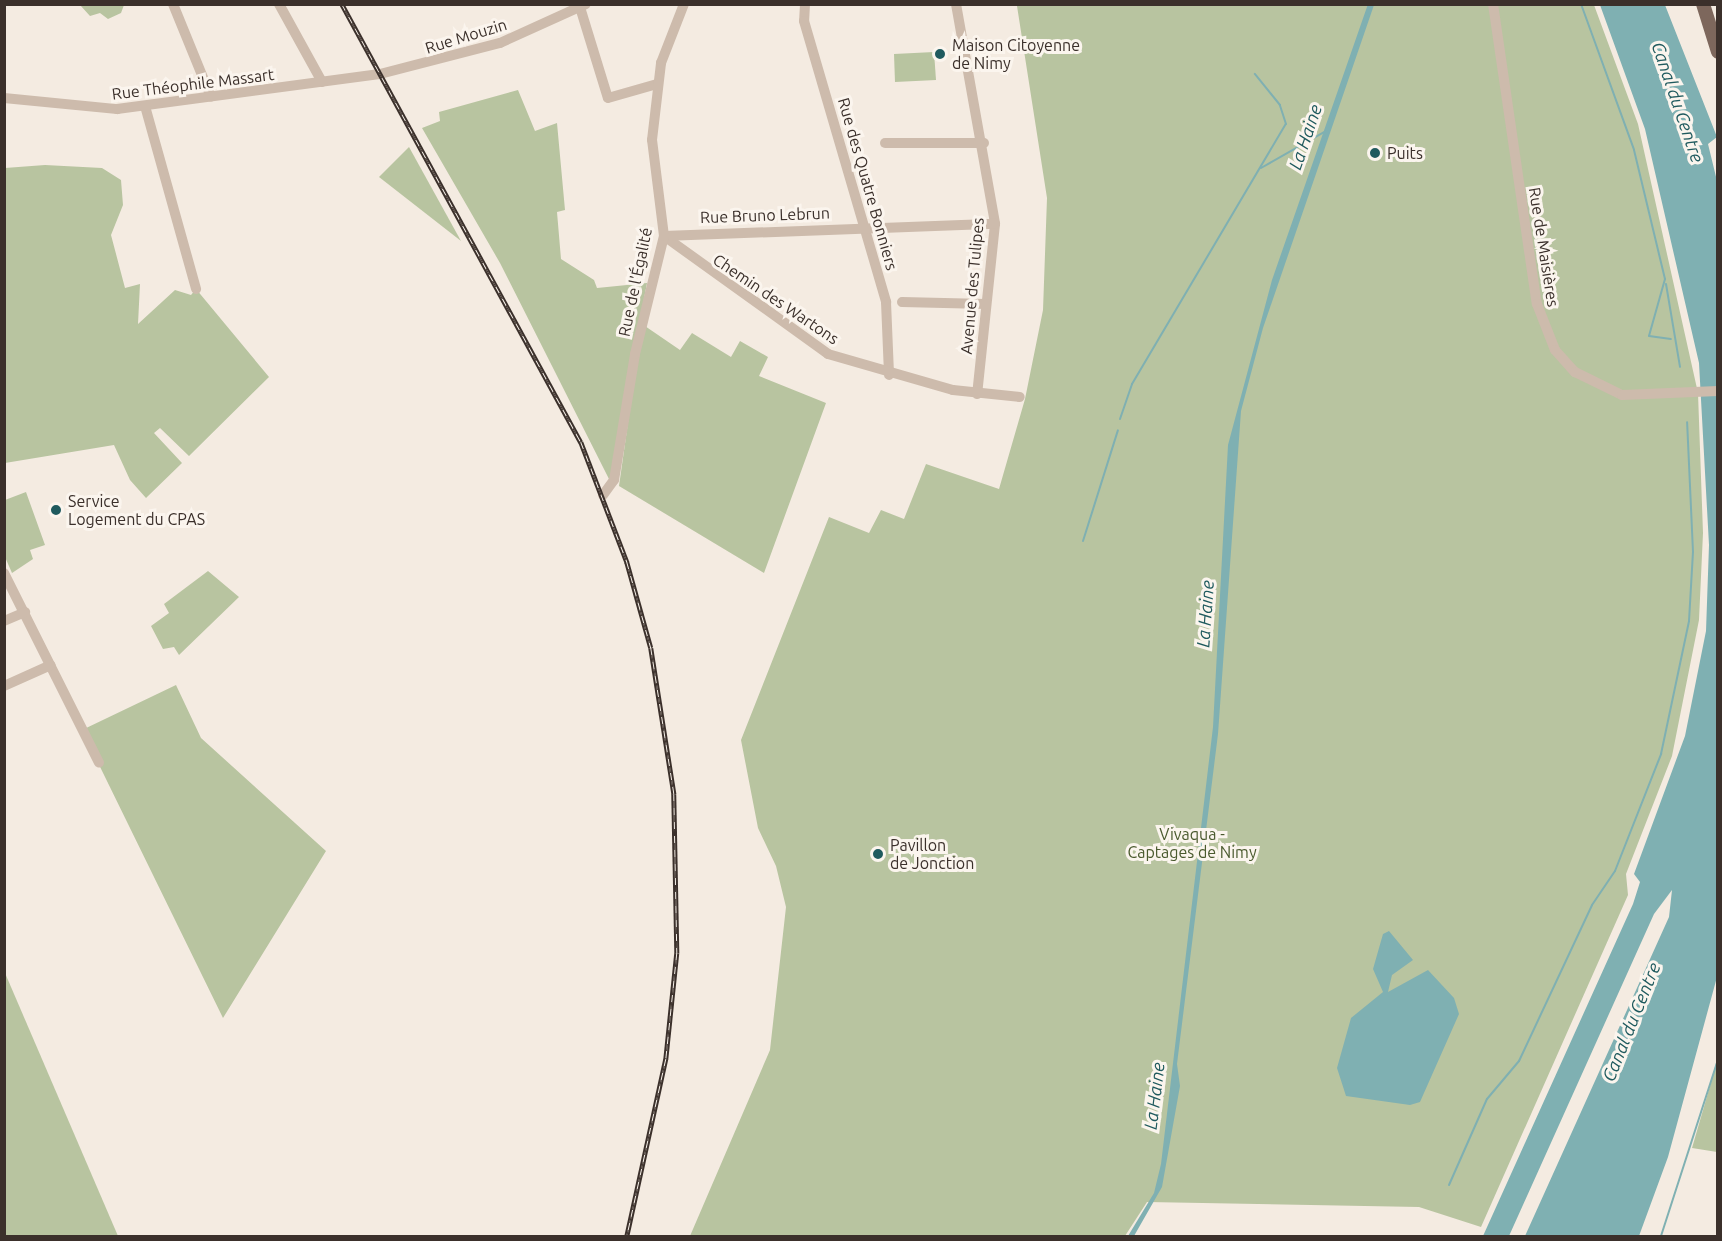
<!DOCTYPE html>
<meta charset="utf-8">
<style>
body{margin:0}
#map{position:relative;width:1722px;height:1241px;overflow:hidden;background:#f4ebe1;font-family:Ubuntu,sans-serif}
div>[style]{position:absolute}
[style*='--x']{left:calc(var(--x)*1px);top:calc(var(--y)*1px);width:calc(var(--w)*1px);rotate:calc(var(--a)*1deg)}
.green>*{inset:0;background:#b8c4a0}
.water>*{inset:0;background:#7fb0b2}
.stream>*{height:2px;margin:-1px;padding:0 1px;transform-origin:1px;border-radius:1px;background:#7fb0b2}
.minor>*{height:10px;margin:-5px;padding:0 5px;transform-origin:5px;border-radius:5px;background:#cdbbac}
.major>*{height:14px;margin:-7px;padding:0 7px;transform-origin:7px;border-radius:7px;background:#7d675c}
.rail>*{height:4.5px;margin-top:-2.25px;transform-origin:0;background:repeating-linear-gradient(90deg,#fbf5ee 0 7px,#3b302b 0 14px);box-sizing:border-box;border-block:2px solid #3b302b}
.dots>*{width:16px;height:16px;translate:-50% -50%;box-sizing:border-box;border:3px solid #fbf5ee;border-radius:50%}
span{translate:-50% -50%;white-space:nowrap;text-align:center;line-height:1.15;-webkit-text-stroke:6px #fbf5ee;paint-order:stroke}
.street-label{font-size:16px;color:#3b302b}
.poi-label{font-size:16px;color:#3b302b}
.left{translate:0 -50%;text-align:left}
.park-label{font-size:16px;color:#4a5a2e}
.water-label{font-size:18px;color:#1f5a5e;font-style:italic}
.frame{position:absolute;inset:0;border:6px solid #3b302b;pointer-events:none}
</style>
<div id="map">
<div class="green">
<i style="clip-path:polygon(80px 5px,124px 5px,121px 13px,108px 19px,100px 13px,90px 16px)"></i>
<i style="clip-path:polygon(1594px 5px,1638px 124px,1698px 393px,1703px 533px,1699px 620px,1672px 756px,1626px 874px,1628px 895px,1481px 1227px,1419px 1207px,1147px 1202px,1125px 1236px,690px 1236px,770px 1050px,786px 907px,776px 866px,758px 828px,741px 740px,829px 517px,869px 533px,881px 510px,904px 519px,926px 464px,999px 489px,1025px 399px,1043px 310px,1047px 198px,1017px 6px)"></i>
<i style="clip-path:polygon(934px 52px,936px 80px,895px 82px,894px 54px)"></i>
<i style="clip-path:polygon(518px 90px,535px 131px,557px 123px,565px 210px,557px 212px,561px 259px,594px 280px,597px 288px,647px 283px,610px 481px,500px 263px,422px 128px,440px 121px,439px 112px)"></i>
<i style="clip-path:polygon(409px 147px,461px 241px,379px 177px)"></i>
<i style="clip-path:polygon(45px 165px,102px 168px,121px 180px,123px 205px,111px 235px,125px 288px,140px 284px,138px 324px,175px 290px,191px 295px,196px 289px,269px 377px,189px 456px,160px 428px,154px 433px,182px 463px,146px 498px,130px 480px,114px 445px,5px 463px,5px 168px)"></i>
<i style="clip-path:polygon(642px 324px,680px 350px,692px 333px,731px 357px,740px 341px,768px 357px,759px 376px,826px 403px,764px 573px,619px 486px)"></i>
<i style="clip-path:polygon(26px 492px,45px 545px,30px 550px,33px 559px,12px 573px,5px 557px,5px 500px)"></i>
<i style="clip-path:polygon(208px 571px,239px 597px,179px 655px,174px 647px,163px 649px,151px 626px,169px 613px,164px 604px)"></i>
<i style="clip-path:polygon(176px 685px,201px 738px,326px 851px,223px 1018px,82px 730px)"></i>
<i style="clip-path:polygon(4px 973px,5px 973px,118px 1236px,5px 1236px)"></i>
<i style="clip-path:polygon(1717px 1059px,1717px 1152px,1692px 1148px,1710px 1086px)"></i>
</div>
<div class="water">
<i style="clip-path:polygon(1368px 4px,1374px 5px,1263px 328px,1241px 411px,1218px 734px,1177px 1064px,1180px 1086px,1162px 1187px,1134px 1236px,1128px 1236px,1154px 1193px,1161px 1164px,1213px 727px,1228px 445px,1272px 280px)"></i>
<i style="clip-path:polygon(1600px 5px,1665px 5px,1717px 137px,1708px 144px,1718px 185px,1717px 977px,1668px 1157px,1639px 1236px,1525px 1236px,1669px 917px,1672px 890px,1654px 914px,1509px 1236px,1483px 1236px,1633px 904px,1640px 882px,1634px 874px,1685px 736px,1706px 631px,1709px 545px,1699px 363px,1645px 129px)"></i>
<i style="clip-path:polygon(1389px 931px,1413px 960px,1392px 975px,1388px 992px,1428px 970px,1454px 998px,1459px 1014px,1420px 1102px,1410px 1105px,1346px 1096px,1337px 1068px,1351px 1018px,1383px 992px,1373px 969px,1383px 934px)"></i>
</div>
<div class="stream">
<i style="--x:1581;--y:4;--w:155;--a:70"></i>
<i style="--x:1634;--y:150;--w:133;--a:76.5"></i>
<i style="--x:1665;--y:279;--w:59;--a:105.7"></i>
<i style="--x:1649;--y:336;--w:22;--a:8"></i>
<i style="--x:1261;--y:168;--w:75;--a:-29.6"></i>
<i style="--x:1666;--y:284;--w:84;--a:80.4"></i>
<i style="--x:1120;--y:419;--w:37;--a:-71"></i>
<i style="--x:1132;--y:384;--w:302;--a:-59.4"></i>
<i style="--x:1286;--y:124;--w:20;--a:-108"></i>
<i style="--x:1280;--y:105;--w:40;--a:-129"></i>
<i style="--x:1083;--y:541;--w:116;--a:-72.5"></i>
<i style="--x:1449;--y:1185;--w:94;--a:-66.2"></i>
<i style="--x:1487;--y:1099;--w:50;--a:-49.9"></i>
<i style="--x:1519;--y:1061;--w:172;--a:-64.9"></i>
<i style="--x:1592;--y:905;--w:41;--a:-55.9"></i>
<i style="--x:1615;--y:871;--w:126;--a:-68.5"></i>
<i style="--x:1661;--y:754;--w:136;--a:-78.1"></i>
<i style="--x:1689;--y:621;--w:69;--a:-86.7"></i>
<i style="--x:1693;--y:552;--w:130;--a:-92.6"></i>
<i style="--x:1661;--y:1236;--w:186;--a:-72.1"></i>
</div>
<div class="minor">
<i style="--x:173;--y:4;--w:100;--a:67.8"></i>
<i style="--x:279;--y:4;--w:89;--a:61.1"></i>
<i style="--x:579;--y:4;--w:98;--a:72.9"></i>
<i style="--x:608;--y:98;--w:51;--a:-15.9"></i>
<i style="--x:805;--y:4;--w:17;--a:93"></i>
<i style="--x:804;--y:21;--w:293;--a:73.7"></i>
<i style="--x:886;--y:302;--w:73;--a:87.6"></i>
<i style="--x:956;--y:4;--w:223;--a:79.9"></i>
<i style="--x:995;--y:224;--w:171;--a:96"></i>
<i style="--x:1493;--y:4;--w:303;--a:81.7"></i>
<i style="--x:1537;--y:304;--w:49;--a:68.6"></i>
<i style="--x:1555;--y:350;--w:30;--a:48"></i>
<i style="--x:1575;--y:372;--w:52;--a:26.1"></i>
<i style="--x:1622;--y:395;--w:96;--a:-2.4"></i>
<i style="--x:4;--y:98;--w:114;--a:5.6"></i>
<i style="--x:117;--y:109;--w:265;--a:-7.6"></i>
<i style="--x:380;--y:74;--w:124;--a:-14.5"></i>
<i style="--x:500;--y:43;--w:94;--a:-24.4"></i>
<i style="--x:145;--y:106;--w:190;--a:74.4"></i>
<i style="--x:885;--y:143;--w:99;--a:0"></i>
<i style="--x:664;--y:236;--w:202;--a:35.7"></i>
<i style="--x:828;--y:354;--w:130;--a:16.1"></i>
<i style="--x:953;--y:390;--w:67;--a:6"></i>
<i style="--x:664;--y:236;--w:331;--a:-2.1"></i>
<i style="--x:902;--y:302;--w:84;--a:1.4"></i>
<i style="--x:603;--y:495;--w:19;--a:-54"></i>
<i style="--x:614;--y:480;--w:128;--a:-80.5"></i>
<i style="--x:635;--y:354;--w:122;--a:-76.2"></i>
<i style="--x:664;--y:236;--w:97;--a:-97.1"></i>
<i style="--x:652;--y:140;--w:78;--a:-83.3"></i>
<i style="--x:661;--y:63;--w:63;--a:-68.7"></i>
<i style="--x:4;--y:573;--w:212;--a:63.4"></i>
<i style="--x:4;--y:621;--w:23;--a:-23"></i>
<i style="--x:4;--y:686;--w:51;--a:-24.1"></i>
</div>
<div class="major">
<i style="--x:1703;--y:4;--w:50;--a:72.6"></i>
</div>
<div class="rail">
<i style="--x:342;--y:4;--w:499;--a:61.4"></i>
<i style="--x:581;--y:442;--w:129;--a:69"></i>
<i style="--x:627;--y:562;--w:89;--a:74.4"></i>
<i style="--x:651;--y:648;--w:148;--a:81"></i>
<i style="--x:674;--y:794;--w:159;--a:88.9"></i>
<i style="--x:677;--y:953;--w:107;--a:95.9"></i>
<i style="--x:666;--y:1059;--w:181;--a:102.4"></i>
</div>
<div class="dots">
<i style="left:940px;top:54px;background:#1f5a5e"></i>
<i style="left:1375px;top:153px;background:#1f5a5e"></i>
<i style="left:56px;top:510px;background:#1f5a5e"></i>
<i style="left:878px;top:854px;background:#1f5a5e"></i>
</div>
<div class="street-label">
<span style="left:466px;top:36px;rotate:-17deg">Rue Mouzin</span>
<span style="left:193px;top:84px;rotate:-7deg">Rue Théophile Massart</span>
<span style="left:868px;top:184px;rotate:74deg">Rue des Quatre Bonniers</span>
<span style="left:765px;top:215px;rotate:-2deg">Rue Bruno Lebrun</span>
<span style="left:1544px;top:247px;rotate:81deg">Rue de Maisières</span>
<span style="left:635px;top:282px;rotate:-78deg">Rue de l'Égalité</span>
<span style="left:972px;top:286px;rotate:-85deg">Avenue des Tulipes</span>
<span style="left:776px;top:299px;rotate:34deg">Chemin des Wartons</span>
</div>
<div class="poi-label">
<span class="left" style="left:952px;top:54px">Maison Citoyenne<br>de Nimy</span>
<span class="left" style="left:1387px;top:153px">Puits</span>
<span class="left" style="left:68px;top:510px">Service<br>Logement du CPAS</span>
<span class="left" style="left:890px;top:854px">Pavillon<br>de Jonction</span>
</div>
<div class="park-label">
<span style="left:1192px;top:843px">Vivaqua -<br>Captages de Nimy</span>
</div>
<div class="water-label">
<span style="left:1678px;top:102px;rotate:71deg">Canal du Centre</span>
<span style="left:1305px;top:137px;rotate:-71deg">La Haine</span>
<span style="left:1205px;top:614px;rotate:-86deg">La Haine</span>
<span style="left:1631px;top:1022px;rotate:-68deg">Canal du Centre</span>
<span style="left:1154px;top:1096px;rotate:-83deg">La Haine</span>
</div>
<div class="frame"></div>
</div>
